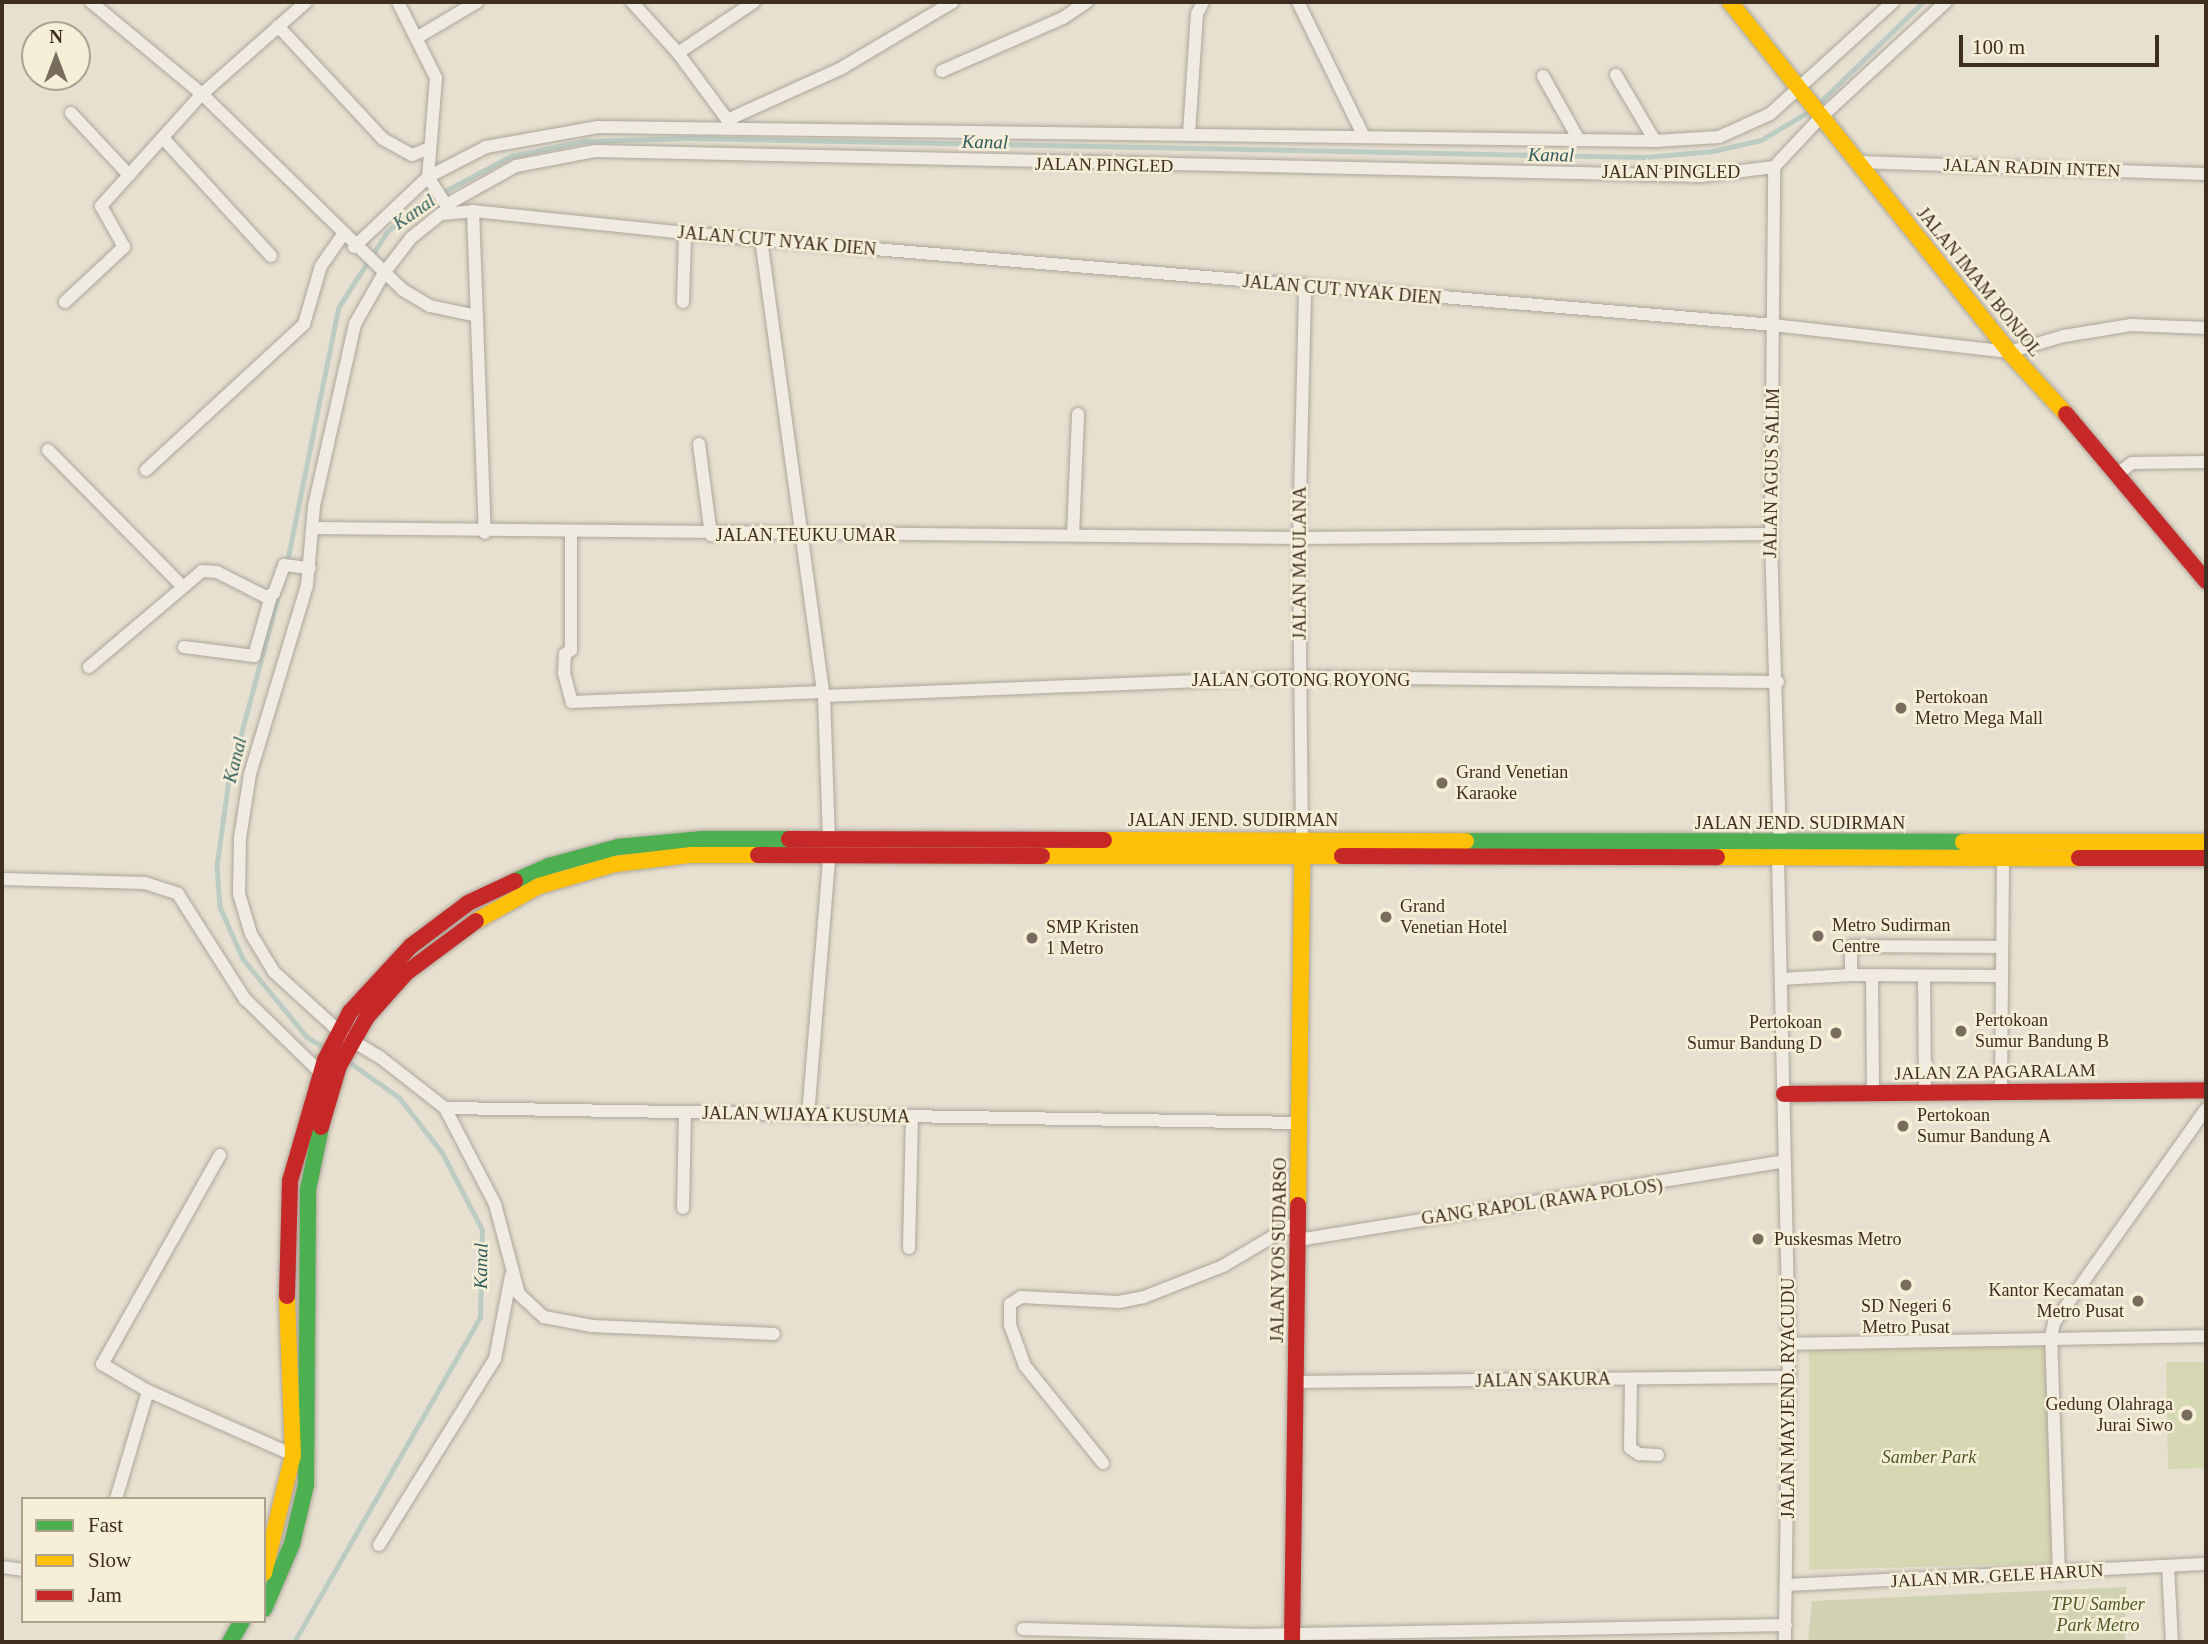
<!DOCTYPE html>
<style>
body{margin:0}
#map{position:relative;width:2208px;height:1644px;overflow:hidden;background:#e7e0d1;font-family:Georgia,serif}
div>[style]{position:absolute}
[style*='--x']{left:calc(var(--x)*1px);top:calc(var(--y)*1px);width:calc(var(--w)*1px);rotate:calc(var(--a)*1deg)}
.green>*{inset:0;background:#d6d7b3}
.cemetery>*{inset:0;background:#d1d1b3}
.stream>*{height:4.5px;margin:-2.25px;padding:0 2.25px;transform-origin:2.25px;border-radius:2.25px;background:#bcccc2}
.roads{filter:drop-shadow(0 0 2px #ada599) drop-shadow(0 0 2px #ada599)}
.street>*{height:12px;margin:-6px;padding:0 6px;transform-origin:6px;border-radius:6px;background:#efebe3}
.fast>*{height:16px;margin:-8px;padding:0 8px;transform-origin:8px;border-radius:8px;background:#4caf50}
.slow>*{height:16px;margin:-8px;padding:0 8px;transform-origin:8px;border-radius:8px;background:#ffc107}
.jam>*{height:16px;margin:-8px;padding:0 8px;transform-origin:8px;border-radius:8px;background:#c62828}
.dots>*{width:19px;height:19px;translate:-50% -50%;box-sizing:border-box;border:4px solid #f7eed8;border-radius:50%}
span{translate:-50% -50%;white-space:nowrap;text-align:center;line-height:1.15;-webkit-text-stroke:5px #f7eed8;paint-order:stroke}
.street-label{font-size:18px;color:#3d2e20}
.poi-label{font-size:18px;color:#3d2e20}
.left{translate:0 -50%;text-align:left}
.right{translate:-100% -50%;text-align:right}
.park-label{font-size:18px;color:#4d5a26;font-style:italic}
.water-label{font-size:19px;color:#2f5d5a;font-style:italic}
.frame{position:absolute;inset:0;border:4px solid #3d2e20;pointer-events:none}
.legend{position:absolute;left:21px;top:1497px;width:245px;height:126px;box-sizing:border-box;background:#f7eed8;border:2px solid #ada18e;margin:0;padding:9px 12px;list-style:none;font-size:21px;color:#3d2e20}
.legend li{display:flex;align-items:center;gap:14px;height:35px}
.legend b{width:35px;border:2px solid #ada18e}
.north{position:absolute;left:21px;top:21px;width:70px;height:70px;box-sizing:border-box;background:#f7eed8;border:2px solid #ada18e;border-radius:50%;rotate:0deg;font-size:19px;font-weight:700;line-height:28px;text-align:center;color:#3d2e20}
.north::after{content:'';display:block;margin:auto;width:24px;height:32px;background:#786c5e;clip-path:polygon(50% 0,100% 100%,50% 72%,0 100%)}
.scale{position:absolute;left:1959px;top:35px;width:200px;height:32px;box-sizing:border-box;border:4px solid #3d2e20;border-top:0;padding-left:9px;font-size:21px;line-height:24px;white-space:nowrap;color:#3d2e20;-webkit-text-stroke:5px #f7eed8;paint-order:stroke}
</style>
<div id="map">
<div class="green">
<i style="clip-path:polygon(2047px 1346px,2051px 1563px,1809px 1570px,1809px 1348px)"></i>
<i style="clip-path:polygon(2166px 1362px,2206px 1362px,2206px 1468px,2168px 1469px)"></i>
</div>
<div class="cemetery">
<i style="clip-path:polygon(2126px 1587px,2125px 1642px,1808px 1642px,1812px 1601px)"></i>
</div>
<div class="stream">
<i style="--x:1818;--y:104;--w:146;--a:-44.2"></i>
<i style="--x:287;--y:562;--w:259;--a:-78.6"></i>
<i style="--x:338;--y:308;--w:90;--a:-57.2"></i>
<i style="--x:387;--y:232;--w:44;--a:-39.5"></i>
<i style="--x:421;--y:204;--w:102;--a:-28.1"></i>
<i style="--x:511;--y:156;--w:75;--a:-11.6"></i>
<i style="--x:584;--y:141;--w:104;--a:-1.7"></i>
<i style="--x:688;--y:138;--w:957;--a:1.14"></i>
<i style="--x:1645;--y:157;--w:68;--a:-5"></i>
<i style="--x:1713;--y:151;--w:49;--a:-12.9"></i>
<i style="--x:1761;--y:140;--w:55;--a:-30.8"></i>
<i style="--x:279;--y:594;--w:193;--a:105"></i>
<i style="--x:229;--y:780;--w:87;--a:97.9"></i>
<i style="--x:217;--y:866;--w:41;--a:85.8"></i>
<i style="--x:220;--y:907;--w:57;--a:66.1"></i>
<i style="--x:243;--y:959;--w:101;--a:50.6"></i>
<i style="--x:307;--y:1037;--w:21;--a:31"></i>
<i style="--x:294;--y:1642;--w:374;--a:-60.2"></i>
<i style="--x:480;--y:1317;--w:87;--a:-88.7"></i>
<i style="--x:482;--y:1230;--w:87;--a:-117.5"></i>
<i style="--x:442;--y:1153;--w:70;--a:-128"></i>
<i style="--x:399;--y:1098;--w:60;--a:-144.5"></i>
</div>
<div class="roads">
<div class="street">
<i style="--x:91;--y:2;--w:144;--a:39.7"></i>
<i style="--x:202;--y:94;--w:281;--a:44.3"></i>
<i style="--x:403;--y:290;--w:31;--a:31"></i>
<i style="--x:430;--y:306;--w:48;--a:12"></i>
<i style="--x:398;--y:2;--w:85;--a:63.4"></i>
<i style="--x:436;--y:78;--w:99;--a:94.6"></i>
<i style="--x:428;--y:177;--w:40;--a:57.1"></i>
<i style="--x:632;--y:2;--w:69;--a:48"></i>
<i style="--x:678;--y:53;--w:91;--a:53.5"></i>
<i style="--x:1298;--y:2;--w:150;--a:63.9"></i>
<i style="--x:278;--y:26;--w:154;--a:47.1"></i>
<i style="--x:383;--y:139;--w:33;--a:29"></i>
<i style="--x:412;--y:155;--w:18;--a:-22"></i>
<i style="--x:418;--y:37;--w:69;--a:-30.7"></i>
<i style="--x:678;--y:53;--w:92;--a:-33.9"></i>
<i style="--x:942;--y:71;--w:132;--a:-23.7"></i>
<i style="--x:1063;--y:18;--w:29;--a:-34"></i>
<i style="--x:1616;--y:75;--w:77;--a:59.4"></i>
<i style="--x:1543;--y:76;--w:73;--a:60.6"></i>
<i style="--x:71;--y:113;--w:85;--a:46.9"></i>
<i style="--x:727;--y:120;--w:124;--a:-24.3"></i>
<i style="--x:840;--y:69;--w:131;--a:-30.7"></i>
<i style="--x:1189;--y:134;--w:120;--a:-86.2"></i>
<i style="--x:1197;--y:14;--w:13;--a:-63"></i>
<i style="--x:163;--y:138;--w:160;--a:47.5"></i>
<i style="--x:1858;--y:162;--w:348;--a:2"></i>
<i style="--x:446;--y:205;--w:80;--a:-29.1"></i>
<i style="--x:516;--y:166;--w:80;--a:-10.8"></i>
<i style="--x:595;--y:151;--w:1106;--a:1.29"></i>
<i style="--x:1701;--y:176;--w:74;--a:-7"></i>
<i style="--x:473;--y:211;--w:322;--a:87.9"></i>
<i style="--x:761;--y:239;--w:461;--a:82.2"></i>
<i style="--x:824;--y:696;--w:142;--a:88"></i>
<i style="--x:354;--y:247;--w:102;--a:-43.4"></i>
<i style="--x:428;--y:177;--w:65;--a:-27.3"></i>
<i style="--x:486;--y:147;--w:114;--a:-10.1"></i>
<i style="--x:598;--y:127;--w:1057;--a:0.76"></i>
<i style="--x:1655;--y:141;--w:64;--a:-3.6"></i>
<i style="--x:1719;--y:137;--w:56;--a:-24.3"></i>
<i style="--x:1770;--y:114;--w:166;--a:-42.3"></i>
<i style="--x:65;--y:302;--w:81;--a:-43"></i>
<i style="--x:124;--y:247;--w:47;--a:-119.3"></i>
<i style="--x:101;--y:206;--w:151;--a:-48"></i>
<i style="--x:202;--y:94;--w:139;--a:-41.5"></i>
<i style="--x:683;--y:302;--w:69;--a:-88.3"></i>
<i style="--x:699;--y:444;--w:92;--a:82.5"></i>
<i style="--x:48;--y:450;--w:192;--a:45.4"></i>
<i style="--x:146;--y:470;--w:215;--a:-42.7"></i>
<i style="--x:304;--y:324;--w:60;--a:-73.7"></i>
<i style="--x:321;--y:266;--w:39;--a:-55"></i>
<i style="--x:2119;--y:473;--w:16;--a:-38"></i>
<i style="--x:2132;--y:463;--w:74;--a:-0.8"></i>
<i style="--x:313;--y:528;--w:986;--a:0.58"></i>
<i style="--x:1299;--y:538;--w:472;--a:-0.5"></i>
<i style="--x:571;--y:534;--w:116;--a:90"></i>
<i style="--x:571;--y:650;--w:7;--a:146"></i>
<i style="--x:565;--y:654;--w:19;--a:93"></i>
<i style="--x:564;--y:673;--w:30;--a:75"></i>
<i style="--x:572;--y:702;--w:251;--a:-2.3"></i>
<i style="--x:1073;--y:535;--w:121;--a:-87.6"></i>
<i style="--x:184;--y:647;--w:71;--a:7.3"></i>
<i style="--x:254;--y:656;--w:62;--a:-74.2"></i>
<i style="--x:89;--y:667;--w:148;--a:-40.3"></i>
<i style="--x:202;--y:571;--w:15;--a:4"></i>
<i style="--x:217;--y:572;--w:55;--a:27"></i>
<i style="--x:266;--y:597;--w:9;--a:-27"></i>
<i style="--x:274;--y:593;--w:30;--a:-70"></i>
<i style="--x:284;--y:565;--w:26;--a:7"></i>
<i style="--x:824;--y:696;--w:476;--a:-2.3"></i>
<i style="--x:1300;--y:677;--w:478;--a:0.6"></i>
<i style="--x:1302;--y:839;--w:301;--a:-90.6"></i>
<i style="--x:1299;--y:538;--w:251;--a:-88.6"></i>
<i style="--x:1780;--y:844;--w:310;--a:-91.7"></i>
<i style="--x:1771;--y:534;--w:367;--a:-89.5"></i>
<i style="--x:1774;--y:167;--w:66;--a:-46.8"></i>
<i style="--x:1819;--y:119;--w:173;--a:-42.7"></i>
<i style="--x:1778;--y:859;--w:485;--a:88.7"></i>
<i style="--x:1789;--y:1344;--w:298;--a:90.8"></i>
<i style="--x:2;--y:879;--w:143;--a:1.6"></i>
<i style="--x:145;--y:883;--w:35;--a:18"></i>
<i style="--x:178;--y:894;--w:125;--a:57.5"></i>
<i style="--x:245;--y:999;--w:109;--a:44.3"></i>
<i style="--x:1851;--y:975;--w:151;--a:0.4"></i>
<i style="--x:1872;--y:975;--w:118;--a:89.5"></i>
<i style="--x:1924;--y:976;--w:116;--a:89.5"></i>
<i style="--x:1781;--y:979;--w:70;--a:-3.3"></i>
<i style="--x:1851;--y:975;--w:29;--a:-90"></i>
<i style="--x:1851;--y:946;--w:151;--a:0.4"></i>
<i style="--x:2001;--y:1091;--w:233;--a:-89.5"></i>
<i style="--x:445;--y:1108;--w:108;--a:62.5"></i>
<i style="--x:495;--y:1204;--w:93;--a:75.1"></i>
<i style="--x:519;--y:1294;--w:34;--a:43"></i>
<i style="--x:544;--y:1317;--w:49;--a:10.6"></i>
<i style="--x:592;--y:1326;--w:182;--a:2.5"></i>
<i style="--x:808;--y:1116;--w:259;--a:-85.3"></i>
<i style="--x:1300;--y:1123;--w:855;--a:-178.99"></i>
<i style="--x:445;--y:1108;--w:81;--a:-142"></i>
<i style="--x:381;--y:1058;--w:44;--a:-148.8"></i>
<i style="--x:343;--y:1035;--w:93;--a:-137.6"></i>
<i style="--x:274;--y:972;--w:44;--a:-121.2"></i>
<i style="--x:251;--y:934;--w:42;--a:-106.7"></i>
<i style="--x:239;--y:894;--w:56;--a:-89"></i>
<i style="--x:240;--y:838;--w:65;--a:-81.1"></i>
<i style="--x:250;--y:774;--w:197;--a:-73.2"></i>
<i style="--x:307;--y:585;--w:79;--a:-84.9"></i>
<i style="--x:314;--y:506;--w:187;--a:-77.3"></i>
<i style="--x:355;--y:324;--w:59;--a:-60.4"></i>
<i style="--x:384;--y:273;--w:44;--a:-52.4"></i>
<i style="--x:411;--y:238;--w:38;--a:-39"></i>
<i style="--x:441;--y:214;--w:32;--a:-5"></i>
<i style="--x:473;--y:211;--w:213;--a:5.9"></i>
<i style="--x:685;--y:233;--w:1092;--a:4.83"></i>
<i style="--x:1773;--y:325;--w:238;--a:6.5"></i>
<i style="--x:2009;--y:352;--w:57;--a:-16.2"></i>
<i style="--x:2064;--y:336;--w:68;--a:-9.3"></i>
<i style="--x:2131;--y:325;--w:75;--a:2.3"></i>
<i style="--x:220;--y:1155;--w:240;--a:119.4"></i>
<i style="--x:102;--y:1364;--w:53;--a:30.4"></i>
<i style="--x:148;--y:1391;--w:158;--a:23.8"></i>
<i style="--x:683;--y:1208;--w:95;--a:-88.8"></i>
<i style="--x:1298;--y:1240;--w:493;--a:-9.2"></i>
<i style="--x:909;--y:1248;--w:132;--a:-88.7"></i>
<i style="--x:1789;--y:1344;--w:417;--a:-1.1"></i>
<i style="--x:1631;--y:1379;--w:69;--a:90.8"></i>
<i style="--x:1630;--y:1448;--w:11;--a:34"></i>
<i style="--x:1639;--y:1454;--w:19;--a:3"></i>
<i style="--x:1297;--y:1382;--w:492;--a:-0.6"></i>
<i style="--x:1103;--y:1463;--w:124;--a:-128.8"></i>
<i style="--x:1025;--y:1366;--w:44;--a:-110.1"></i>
<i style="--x:1010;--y:1325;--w:21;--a:-90"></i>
<i style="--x:1010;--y:1304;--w:13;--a:-32"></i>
<i style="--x:1021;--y:1297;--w:98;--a:2.9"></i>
<i style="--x:1119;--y:1302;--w:25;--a:-11"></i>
<i style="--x:1144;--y:1297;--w:85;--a:-21.4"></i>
<i style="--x:1223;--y:1266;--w:88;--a:-30.6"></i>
<i style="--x:116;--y:1499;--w:113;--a:-73.5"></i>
<i style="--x:379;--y:1545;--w:219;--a:-58.1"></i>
<i style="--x:495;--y:1359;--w:85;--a:-79.1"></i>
<i style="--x:2168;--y:1566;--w:76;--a:87"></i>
<i style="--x:2;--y:1567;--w:21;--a:8"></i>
<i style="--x:2059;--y:1574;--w:237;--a:-91.9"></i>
<i style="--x:2051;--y:1337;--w:14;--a:-78"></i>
<i style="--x:2054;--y:1323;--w:262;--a:-54.6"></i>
<i style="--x:1788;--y:1585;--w:419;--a:-2.9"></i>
<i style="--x:1023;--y:1629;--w:223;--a:1.5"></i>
<i style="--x:1241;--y:1642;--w:9;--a:-54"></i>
<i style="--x:1246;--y:1635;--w:540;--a:-1.06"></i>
</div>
<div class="fast">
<i style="--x:1466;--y:841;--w:497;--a:0.1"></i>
<i style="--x:515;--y:881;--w:37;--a:-24"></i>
<i style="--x:549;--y:866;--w:72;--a:-15.4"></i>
<i style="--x:618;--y:847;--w:85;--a:-5.4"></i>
<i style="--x:703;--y:839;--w:86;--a:0"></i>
<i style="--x:264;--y:1609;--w:71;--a:-66.7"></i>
<i style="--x:292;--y:1544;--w:61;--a:-76.7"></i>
<i style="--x:306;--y:1485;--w:295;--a:-89.6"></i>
<i style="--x:308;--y:1190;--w:64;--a:-78.3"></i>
<i style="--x:230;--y:1642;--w:24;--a:-60"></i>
</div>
<div class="slow">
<i style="--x:1730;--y:2;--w:448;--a:51.4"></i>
<i style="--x:2009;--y:352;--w:84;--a:47.4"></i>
<i style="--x:1104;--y:840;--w:362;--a:0.2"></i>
<i style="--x:1963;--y:842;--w:243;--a:0"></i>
<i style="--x:1042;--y:856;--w:300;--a:0"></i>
<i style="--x:1717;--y:857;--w:362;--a:0.2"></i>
<i style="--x:476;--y:921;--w:72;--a:-29.1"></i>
<i style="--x:539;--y:886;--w:79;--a:-16.1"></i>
<i style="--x:615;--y:864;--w:77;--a:-6.8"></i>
<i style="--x:691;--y:855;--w:67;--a:0"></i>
<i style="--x:1298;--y:1205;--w:347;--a:-89.3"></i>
<i style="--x:264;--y:1573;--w:122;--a:-76.2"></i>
<i style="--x:293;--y:1455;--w:159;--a:-92.2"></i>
</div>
<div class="jam">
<i style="--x:2066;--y:414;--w:218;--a:50"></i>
<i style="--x:789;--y:839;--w:315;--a:0.2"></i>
<i style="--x:758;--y:855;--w:284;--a:0.2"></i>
<i style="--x:1342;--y:856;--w:375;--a:0.2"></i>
<i style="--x:2079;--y:858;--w:127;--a:0"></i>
<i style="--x:1784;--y:1094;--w:422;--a:-0.5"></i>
<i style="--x:321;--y:1127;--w:64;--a:-73.6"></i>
<i style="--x:339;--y:1066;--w:56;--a:-60.3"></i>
<i style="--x:367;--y:1017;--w:59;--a:-48.4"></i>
<i style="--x:406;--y:973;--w:87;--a:-36.6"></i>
<i style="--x:287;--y:1296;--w:115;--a:-88.5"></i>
<i style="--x:290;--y:1181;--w:126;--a:-73.9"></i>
<i style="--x:325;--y:1060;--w:54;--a:-62.5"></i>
<i style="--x:350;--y:1012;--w:90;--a:-47.3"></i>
<i style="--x:411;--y:946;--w:71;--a:-37"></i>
<i style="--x:468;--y:903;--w:52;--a:-25.1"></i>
<i style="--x:1292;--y:1642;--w:437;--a:-89.2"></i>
</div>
</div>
<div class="dots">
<i style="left:1901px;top:708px;background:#786c5e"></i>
<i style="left:1442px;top:783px;background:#786c5e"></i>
<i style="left:1386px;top:917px;background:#786c5e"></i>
<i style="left:1818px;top:936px;background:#786c5e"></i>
<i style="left:1032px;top:938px;background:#786c5e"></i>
<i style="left:1961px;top:1031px;background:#786c5e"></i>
<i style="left:1836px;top:1033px;background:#786c5e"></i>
<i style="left:1903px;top:1126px;background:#786c5e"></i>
<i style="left:1758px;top:1239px;background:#786c5e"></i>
<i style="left:1906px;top:1285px;background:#786c5e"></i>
<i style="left:2138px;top:1301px;background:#786c5e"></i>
<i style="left:2187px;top:1415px;background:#786c5e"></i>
</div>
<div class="street-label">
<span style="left:1104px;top:165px;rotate:1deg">JALAN PINGLED</span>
<span style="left:2032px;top:168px;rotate:2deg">JALAN RADIN INTEN</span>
<span style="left:1671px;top:172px">JALAN PINGLED</span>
<span style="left:777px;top:241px;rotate:5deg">JALAN CUT NYAK DIEN</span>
<span style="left:1979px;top:282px;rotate:51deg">JALAN IMAM BONJOL</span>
<span style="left:1342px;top:290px;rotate:5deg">JALAN CUT NYAK DIEN</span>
<span style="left:1772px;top:473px;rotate:-89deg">JALAN AGUS SALIM</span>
<span style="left:806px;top:535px">JALAN TEUKU UMAR</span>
<span style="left:1300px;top:563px;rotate:-90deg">JALAN MAULANA</span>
<span style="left:1301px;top:680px">JALAN GOTONG ROYONG</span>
<span style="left:1233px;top:820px">JALAN JEND. SUDIRMAN</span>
<span style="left:1800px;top:823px">JALAN JEND. SUDIRMAN</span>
<span style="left:1995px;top:1072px;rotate:-1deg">JALAN ZA PAGARALAM</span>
<span style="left:806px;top:1115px;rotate:1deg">JALAN WIJAYA KUSUMA</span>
<span style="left:1542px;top:1202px;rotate:-8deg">GANG RAPOL (RAWA POLOS)</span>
<span style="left:1279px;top:1250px;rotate:-89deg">JALAN YOS SUDARSO</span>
<span style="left:1543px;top:1380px;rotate:-1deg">JALAN SAKURA</span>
<span style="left:1788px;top:1398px;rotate:-90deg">JALAN MAYJEND. RYACUDU</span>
<span style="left:1997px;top:1576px;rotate:-3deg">JALAN MR. GELE HARUN</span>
</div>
<div class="poi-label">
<span class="left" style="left:1915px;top:708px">Pertokoan<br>Metro Mega Mall</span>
<span class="left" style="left:1456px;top:783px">Grand Venetian<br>Karaoke</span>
<span class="left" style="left:1400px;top:917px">Grand<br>Venetian Hotel</span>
<span class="left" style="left:1832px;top:936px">Metro Sudirman<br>Centre</span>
<span class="left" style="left:1046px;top:938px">SMP Kristen<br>1 Metro</span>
<span class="left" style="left:1975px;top:1031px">Pertokoan<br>Sumur Bandung B</span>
<span class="right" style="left:1822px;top:1033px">Pertokoan<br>Sumur Bandung D</span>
<span class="left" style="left:1917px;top:1126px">Pertokoan<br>Sumur Bandung A</span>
<span class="left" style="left:1774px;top:1239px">Puskesmas Metro</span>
<span class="right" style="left:2124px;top:1301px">Kantor Kecamatan<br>Metro Pusat</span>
<span style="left:1906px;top:1317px">SD Negeri 6<br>Metro Pusat</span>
<span class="right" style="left:2173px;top:1415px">Gedung Olahraga<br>Jurai Siwo</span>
</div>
<div class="park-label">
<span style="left:1929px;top:1457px">Samber Park</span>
<span style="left:2098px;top:1615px">TPU Samber<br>Park Metro</span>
</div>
<div class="water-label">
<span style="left:985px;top:142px;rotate:1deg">Kanal</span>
<span style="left:1551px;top:155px;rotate:1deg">Kanal</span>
<span style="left:414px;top:212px;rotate:-35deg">Kanal</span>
<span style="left:235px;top:760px;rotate:-76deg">Kanal</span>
<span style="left:481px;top:1266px;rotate:-89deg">Kanal</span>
</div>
<div class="frame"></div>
<ul class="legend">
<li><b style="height:9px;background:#4caf50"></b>Fast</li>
<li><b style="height:9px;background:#ffc107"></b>Slow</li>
<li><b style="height:9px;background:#c62828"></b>Jam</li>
</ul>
<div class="north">N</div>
<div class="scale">100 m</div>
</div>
